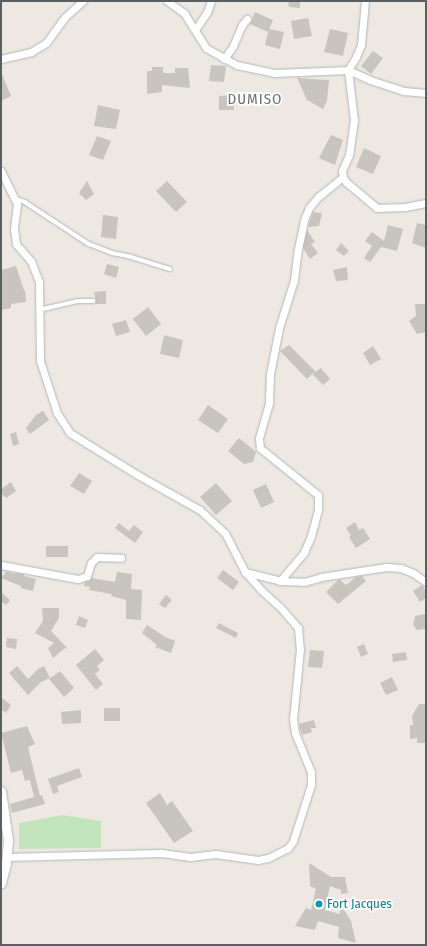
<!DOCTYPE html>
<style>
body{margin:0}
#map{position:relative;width:427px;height:946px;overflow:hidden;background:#ede9e2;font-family:"Fira Sans Condensed",sans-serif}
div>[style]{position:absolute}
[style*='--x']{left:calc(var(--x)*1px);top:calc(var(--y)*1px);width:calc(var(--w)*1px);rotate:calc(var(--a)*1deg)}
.green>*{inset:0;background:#c2e5be}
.building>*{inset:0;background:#c8c4be}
.roads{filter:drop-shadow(0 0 1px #b2b6b9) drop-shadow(0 0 1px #b2b6b9)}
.service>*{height:3.5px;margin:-1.75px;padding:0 1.75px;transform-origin:1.75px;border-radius:1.75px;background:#fff}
.minor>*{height:7px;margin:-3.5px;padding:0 3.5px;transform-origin:3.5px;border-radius:3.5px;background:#fff}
.tertiary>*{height:9px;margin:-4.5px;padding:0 4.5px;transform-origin:4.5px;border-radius:4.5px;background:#fff}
.dots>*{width:11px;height:11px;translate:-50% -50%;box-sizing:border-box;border:2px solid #fff;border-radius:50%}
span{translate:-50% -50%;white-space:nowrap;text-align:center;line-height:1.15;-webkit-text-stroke:3.5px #fff;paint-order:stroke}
.culture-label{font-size:13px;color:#0d838f}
.left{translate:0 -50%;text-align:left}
.quarter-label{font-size:15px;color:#6b7175;letter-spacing:1px}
.frame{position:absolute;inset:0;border:2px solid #5a5f63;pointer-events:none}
</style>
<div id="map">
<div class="green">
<i style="clip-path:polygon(62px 815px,101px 821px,101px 848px,19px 849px,19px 823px)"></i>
</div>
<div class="building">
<i style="clip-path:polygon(288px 1px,300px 1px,300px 8px,289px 7px)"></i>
<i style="clip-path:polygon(255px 12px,273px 20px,268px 32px,250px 24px)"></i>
<i style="clip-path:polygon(308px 18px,312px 36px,294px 39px,291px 21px)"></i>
<i style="clip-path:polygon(269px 29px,284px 32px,280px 49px,265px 45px)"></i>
<i style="clip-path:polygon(330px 29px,348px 33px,343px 56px,324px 52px)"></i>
<i style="clip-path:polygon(373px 51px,383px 58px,371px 74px,361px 66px)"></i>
<i style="clip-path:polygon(211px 65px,226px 66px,224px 82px,209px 81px)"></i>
<i style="clip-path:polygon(152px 67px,163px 67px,163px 73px,175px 73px,175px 68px,188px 68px,190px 88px,162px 85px,162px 92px,147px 94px,147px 71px,152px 71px)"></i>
<i style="clip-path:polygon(1px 72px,11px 96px,1px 101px)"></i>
<i style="clip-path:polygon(297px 78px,329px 80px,327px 101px,323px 109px,307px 100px)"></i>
<i style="clip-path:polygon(233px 95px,234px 110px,219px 110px,219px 96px)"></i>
<i style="clip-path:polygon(98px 105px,120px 110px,116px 129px,94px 126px)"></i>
<i style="clip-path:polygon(331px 135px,343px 140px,335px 165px,319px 158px)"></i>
<i style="clip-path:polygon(97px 136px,111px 141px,103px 160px,89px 155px)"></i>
<i style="clip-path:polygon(364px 148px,381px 156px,373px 174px,356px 167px)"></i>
<i style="clip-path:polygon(87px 181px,94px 194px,86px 200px,79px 193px)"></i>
<i style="clip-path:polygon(167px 181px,187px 202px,176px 212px,156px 191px)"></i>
<i style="clip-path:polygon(313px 212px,322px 213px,319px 226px,308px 227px)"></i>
<i style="clip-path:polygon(103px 215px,118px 217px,116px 239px,101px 237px)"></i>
<i style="clip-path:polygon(417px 223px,426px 225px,426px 248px,412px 243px)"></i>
<i style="clip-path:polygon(388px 225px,403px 229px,397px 251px,381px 247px,370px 262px,364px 258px,372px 246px,365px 241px,372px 232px,384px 241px)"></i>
<i style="clip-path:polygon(307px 230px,315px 242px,311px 244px,318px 253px,310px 259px,303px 248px)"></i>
<i style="clip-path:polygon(341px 243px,349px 251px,344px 256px,336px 250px)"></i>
<i style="clip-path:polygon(107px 264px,119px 267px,116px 278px,104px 274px)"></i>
<i style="clip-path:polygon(16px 266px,24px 290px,25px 290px,26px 302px,11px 304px,11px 308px,1px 310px,1px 270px)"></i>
<i style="clip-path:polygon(347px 267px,348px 280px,336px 281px,333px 270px)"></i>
<i style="clip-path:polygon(106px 291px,106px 304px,95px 304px,96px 301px,94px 292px)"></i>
<i style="clip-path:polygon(415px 304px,426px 304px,426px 332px,417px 334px,409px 321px,416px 316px)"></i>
<i style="clip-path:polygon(148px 307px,161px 324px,146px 336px,133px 319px)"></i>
<i style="clip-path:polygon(126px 320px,130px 332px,116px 336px,112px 324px)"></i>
<i style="clip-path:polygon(164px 335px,183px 340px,179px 358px,160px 354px)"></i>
<i style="clip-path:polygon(289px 345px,315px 371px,307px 379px,280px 351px)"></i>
<i style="clip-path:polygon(373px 346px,381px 359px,370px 365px,363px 353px)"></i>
<i style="clip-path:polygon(321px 368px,330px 379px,323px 385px,312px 374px)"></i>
<i style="clip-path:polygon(208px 405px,228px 419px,218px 433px,198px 420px)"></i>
<i style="clip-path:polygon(43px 411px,49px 420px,30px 434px,26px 428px,36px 415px)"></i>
<i style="clip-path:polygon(16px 432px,19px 444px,13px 446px,10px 434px)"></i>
<i style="clip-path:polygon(239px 438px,256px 452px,253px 462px,244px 464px,228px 451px)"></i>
<i style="clip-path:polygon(79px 473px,92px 481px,84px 494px,70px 486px)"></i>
<i style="clip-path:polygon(11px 482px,16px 491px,6px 498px,1px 493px,1px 489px)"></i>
<i style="clip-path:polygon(216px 483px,232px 501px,216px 515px,200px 497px)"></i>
<i style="clip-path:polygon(266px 484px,274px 502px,261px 508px,253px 490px)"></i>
<i style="clip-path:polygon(355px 522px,359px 530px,363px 528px,370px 539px,356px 548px,349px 537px,351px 536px,346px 528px)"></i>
<i style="clip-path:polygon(119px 523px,129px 531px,134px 525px,143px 532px,135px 543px,115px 528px)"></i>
<i style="clip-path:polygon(46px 546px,68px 546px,68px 557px,46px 557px)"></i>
<i style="clip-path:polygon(223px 570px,239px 582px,233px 590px,217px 578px)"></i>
<i style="clip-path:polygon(7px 571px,14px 574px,15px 573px,24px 574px,24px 576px,36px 579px,33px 591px,21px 588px,21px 586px,1px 578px)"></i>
<i style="clip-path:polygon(117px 572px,132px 574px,131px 589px,142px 590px,141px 620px,126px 619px,126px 600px,111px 596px,112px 594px,89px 590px,90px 587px,84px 586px,85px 582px,89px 581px,91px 578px,115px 582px)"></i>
<i style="clip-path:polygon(362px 576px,366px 581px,338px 604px,326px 592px,339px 579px,346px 585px,356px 577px)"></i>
<i style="clip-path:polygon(422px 585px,426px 591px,426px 598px,420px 602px,413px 591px)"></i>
<i style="clip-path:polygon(1px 592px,10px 600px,6px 605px,1px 601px)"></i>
<i style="clip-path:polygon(166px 595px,172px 600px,165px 608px,159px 604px)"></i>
<i style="clip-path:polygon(42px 608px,59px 608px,59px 618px,51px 631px,68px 649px,65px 648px,53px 658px,48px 648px,54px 643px,35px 633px,43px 621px)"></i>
<i style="clip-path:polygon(426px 614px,426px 629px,417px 630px,413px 625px,415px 616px)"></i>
<i style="clip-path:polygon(79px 616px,88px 620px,85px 628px,76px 625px)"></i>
<i style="clip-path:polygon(219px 623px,238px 633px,236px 638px,216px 628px)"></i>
<i style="clip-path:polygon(147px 625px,165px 637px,175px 641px,171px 653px,155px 647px,157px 645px,142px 633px)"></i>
<i style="clip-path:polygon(7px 638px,17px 639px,16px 649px,6px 647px)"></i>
<i style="clip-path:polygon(364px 644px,368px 654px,361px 657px,357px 647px)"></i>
<i style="clip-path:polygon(95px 649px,104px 660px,97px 666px,100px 670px,95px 674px,103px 684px,96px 690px,76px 665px)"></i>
<i style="clip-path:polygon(310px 650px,324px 651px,322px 668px,308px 667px)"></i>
<i style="clip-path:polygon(406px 652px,407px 660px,393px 662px,392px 654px)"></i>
<i style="clip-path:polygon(17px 666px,28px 679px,38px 669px,44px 666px,50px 678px,41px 682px,28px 695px,9px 673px)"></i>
<i style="clip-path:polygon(60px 671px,74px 688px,64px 697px,49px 679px)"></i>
<i style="clip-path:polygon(392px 677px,398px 690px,386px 695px,380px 683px)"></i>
<i style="clip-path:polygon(1px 697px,11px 705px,6px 713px,1px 709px)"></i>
<i style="clip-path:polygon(419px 704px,426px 704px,426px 743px,417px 743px,417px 738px,410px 739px,410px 725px,413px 725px,412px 716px)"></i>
<i style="clip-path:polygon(104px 708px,120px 708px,120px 721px,104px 721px)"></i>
<i style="clip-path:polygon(81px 710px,81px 723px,62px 724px,61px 712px)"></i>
<i style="clip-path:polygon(314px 720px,316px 728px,311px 728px,312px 732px,302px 735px,299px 724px)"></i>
<i style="clip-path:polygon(27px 726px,35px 744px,28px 747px,40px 796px,42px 795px,45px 804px,12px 813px,10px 804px,34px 797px,30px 780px,25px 781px,22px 770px,11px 773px,1px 733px)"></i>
<i style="clip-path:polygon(79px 768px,82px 777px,57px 786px,59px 792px,53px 794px,48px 779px)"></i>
<i style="clip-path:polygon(160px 793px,167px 805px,172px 801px,193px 831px,174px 843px,146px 803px)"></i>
<i style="clip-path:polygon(309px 863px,331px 877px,345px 877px,348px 893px,341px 894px,341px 890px,330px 886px,325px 910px,340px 914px,340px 904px,351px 921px,356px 943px,338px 938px,339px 927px,318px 921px,315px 930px,295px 926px,306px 908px,311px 910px,316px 889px,310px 886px)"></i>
</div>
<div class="roads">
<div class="service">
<i style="--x:16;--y:199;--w:9;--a:18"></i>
<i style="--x:25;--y:202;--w:77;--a:33.3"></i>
<i style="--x:89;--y:244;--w:25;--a:21"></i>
<i style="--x:112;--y:253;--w:16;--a:11"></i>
<i style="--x:128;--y:256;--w:44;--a:17.2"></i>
<i style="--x:39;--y:310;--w:40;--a:-13"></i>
<i style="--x:78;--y:301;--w:15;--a:0"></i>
</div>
<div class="minor">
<i style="--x:167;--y:1;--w:21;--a:35"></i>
<i style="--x:184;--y:13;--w:41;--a:57.8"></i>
<i style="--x:206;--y:48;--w:35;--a:29"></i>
<i style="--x:237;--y:65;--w:39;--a:12"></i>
<i style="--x:275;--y:73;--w:73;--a:-2.4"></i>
<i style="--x:348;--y:70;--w:24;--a:24"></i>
<i style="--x:370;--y:80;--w:36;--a:18"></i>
<i style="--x:404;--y:91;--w:22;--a:5"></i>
<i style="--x:365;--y:1;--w:44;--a:95.2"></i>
<i style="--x:361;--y:45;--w:13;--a:113"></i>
<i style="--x:356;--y:57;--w:15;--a:122"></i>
<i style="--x:348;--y:70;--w:50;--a:83.2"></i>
<i style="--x:354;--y:120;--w:35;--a:98"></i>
<i style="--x:349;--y:155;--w:17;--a:114"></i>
<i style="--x:342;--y:171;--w:6;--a:81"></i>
<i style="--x:343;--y:177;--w:6;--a:59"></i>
<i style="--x:346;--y:182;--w:40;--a:40"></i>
<i style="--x:377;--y:208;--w:28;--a:-2"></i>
<i style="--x:405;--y:207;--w:21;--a:-11"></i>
<i style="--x:195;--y:30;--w:22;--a:-56"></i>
<i style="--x:207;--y:12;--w:12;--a:-70"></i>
<i style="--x:1;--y:59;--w:31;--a:-13"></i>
<i style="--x:31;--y:52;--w:17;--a:-31"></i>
<i style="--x:46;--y:43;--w:32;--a:-54"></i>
<i style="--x:65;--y:17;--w:24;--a:-42"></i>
<i style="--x:224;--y:59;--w:16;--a:-55"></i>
<i style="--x:233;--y:46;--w:23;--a:-67"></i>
<i style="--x:242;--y:25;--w:8;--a:-50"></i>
<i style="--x:1;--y:171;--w:37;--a:64"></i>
<i style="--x:17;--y:204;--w:25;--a:97"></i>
<i style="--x:14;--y:229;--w:15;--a:82"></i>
<i style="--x:16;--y:244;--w:23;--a:49"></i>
<i style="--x:31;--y:261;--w:22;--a:69"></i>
<i style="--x:39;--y:282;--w:79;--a:89.3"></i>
<i style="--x:40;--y:361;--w:55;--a:71.9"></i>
<i style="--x:57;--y:413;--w:24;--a:57"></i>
<i style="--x:70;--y:433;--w:78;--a:31.8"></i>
<i style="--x:136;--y:474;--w:73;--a:29.4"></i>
<i style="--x:200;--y:510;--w:34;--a:43"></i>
<i style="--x:225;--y:533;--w:44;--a:62.9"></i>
<i style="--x:245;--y:572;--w:24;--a:48"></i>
<i style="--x:261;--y:590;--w:25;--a:42"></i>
<i style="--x:280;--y:607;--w:28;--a:49"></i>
<i style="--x:298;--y:628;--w:21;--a:85"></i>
<i style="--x:300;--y:649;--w:70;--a:95.7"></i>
<i style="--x:293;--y:719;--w:14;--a:82"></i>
<i style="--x:295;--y:733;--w:42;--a:67.7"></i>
<i style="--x:311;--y:772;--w:13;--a:90"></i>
<i style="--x:311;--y:785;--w:59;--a:107.8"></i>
<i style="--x:293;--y:841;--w:9;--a:126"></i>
<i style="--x:288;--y:848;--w:22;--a:153"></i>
<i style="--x:268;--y:858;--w:10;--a:169"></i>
<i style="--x:258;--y:860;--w:43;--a:-172.1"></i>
<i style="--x:215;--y:854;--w:25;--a:173"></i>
<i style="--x:190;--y:857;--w:30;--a:-172"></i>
<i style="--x:160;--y:853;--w:153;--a:178.5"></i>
<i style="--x:1;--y:565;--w:78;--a:10.3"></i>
<i style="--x:78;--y:579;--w:9;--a:-18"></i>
<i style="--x:87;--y:576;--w:14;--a:-73"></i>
<i style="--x:91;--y:563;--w:8;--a:-45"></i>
<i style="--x:97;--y:557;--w:24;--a:2"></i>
<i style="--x:245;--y:572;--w:36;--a:14"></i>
<i style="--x:280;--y:581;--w:24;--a:2"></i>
<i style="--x:304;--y:582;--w:18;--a:-16"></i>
<i style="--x:321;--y:577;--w:66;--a:-8.7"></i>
<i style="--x:386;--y:567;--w:15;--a:4"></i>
<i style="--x:401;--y:568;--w:13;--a:23"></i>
<i style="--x:413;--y:573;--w:16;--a:35"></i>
<i style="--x:280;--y:581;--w:38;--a:-50"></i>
<i style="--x:304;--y:552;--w:17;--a:-66"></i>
<i style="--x:311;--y:536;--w:27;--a:-75"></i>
<i style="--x:318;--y:510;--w:15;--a:-90"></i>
<i style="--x:318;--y:495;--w:75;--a:-141"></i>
<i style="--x:260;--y:448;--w:10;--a:-96"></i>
<i style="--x:259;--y:438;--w:37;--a:-74"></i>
<i style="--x:269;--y:402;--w:28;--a:-88"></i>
<i style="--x:270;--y:374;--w:47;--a:-78.9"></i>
<i style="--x:279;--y:328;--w:50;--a:-72.6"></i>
<i style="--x:294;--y:280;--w:31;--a:-83"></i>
<i style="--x:298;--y:249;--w:33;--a:-78"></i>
<i style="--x:305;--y:217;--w:10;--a:-66"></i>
<i style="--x:309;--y:208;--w:14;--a:-51"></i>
<i style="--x:318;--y:197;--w:32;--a:-39"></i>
</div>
<div class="tertiary">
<i style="--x:1;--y:791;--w:49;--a:81.9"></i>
<i style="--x:8;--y:840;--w:23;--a:95"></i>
<i style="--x:6;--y:863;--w:21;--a:104"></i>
</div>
</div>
<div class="dots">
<i style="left:319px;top:904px;background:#0f9aa8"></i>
</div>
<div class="culture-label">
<span class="left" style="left:327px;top:904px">Fort Jacques</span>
</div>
<div class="quarter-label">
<span style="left:255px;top:100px">DUMISO</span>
</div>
<div class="frame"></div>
</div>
